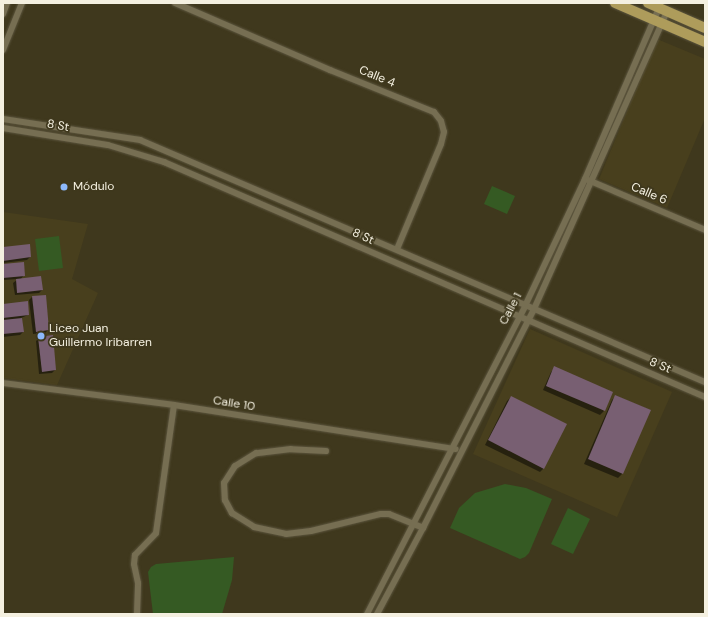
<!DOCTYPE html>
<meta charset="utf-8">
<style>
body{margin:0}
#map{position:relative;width:708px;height:617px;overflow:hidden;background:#3f381d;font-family:"DM Sans",sans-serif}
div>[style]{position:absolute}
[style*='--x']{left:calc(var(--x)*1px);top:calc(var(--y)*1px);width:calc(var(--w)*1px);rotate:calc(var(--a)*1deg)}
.built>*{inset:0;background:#483f1d}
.green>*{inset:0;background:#355a23}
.shadow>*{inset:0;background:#0007}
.building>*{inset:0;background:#785f72}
.roads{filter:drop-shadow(0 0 1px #5c553e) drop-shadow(0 0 1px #5c553e)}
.street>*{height:6px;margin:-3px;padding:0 3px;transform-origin:3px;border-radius:3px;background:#766e52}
.primary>*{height:10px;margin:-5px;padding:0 5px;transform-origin:5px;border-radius:5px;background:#ae9c5b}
.dots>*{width:11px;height:11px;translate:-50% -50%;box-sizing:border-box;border:2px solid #3f381d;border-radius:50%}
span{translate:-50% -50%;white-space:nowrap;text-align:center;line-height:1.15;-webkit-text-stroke:3.5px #3f381d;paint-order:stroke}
.street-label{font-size:12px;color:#f4f0e0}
.poi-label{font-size:12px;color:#f4f0e0}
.left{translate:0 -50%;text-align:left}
.frame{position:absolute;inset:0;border:4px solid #f4f0e0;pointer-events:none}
</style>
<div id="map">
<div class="built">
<i style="clip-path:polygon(657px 39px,705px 59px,705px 118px,667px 208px,599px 179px)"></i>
<i style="clip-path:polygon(3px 212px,88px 224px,72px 279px,98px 293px,57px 385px,3px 378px)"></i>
<i style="clip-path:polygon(530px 329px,672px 392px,617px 517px,473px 454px)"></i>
</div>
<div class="green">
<i style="clip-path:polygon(492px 186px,515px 196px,507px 214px,484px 204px)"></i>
<i style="clip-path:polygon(59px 236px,63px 268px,39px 271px,35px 239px)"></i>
<i style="clip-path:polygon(505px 484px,526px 488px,552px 499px,529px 553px,525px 557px,520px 559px,450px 528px,459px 508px,475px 493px)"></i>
<i style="clip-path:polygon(568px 508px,590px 519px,573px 554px,551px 544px)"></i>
<i style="clip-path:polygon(234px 557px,232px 580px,222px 614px,153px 614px,148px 572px,151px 567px,156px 564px)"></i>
</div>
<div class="shadow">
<i style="clip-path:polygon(3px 248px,30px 257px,27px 260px,3px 263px)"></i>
<i style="clip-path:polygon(3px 265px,24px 275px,20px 280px,42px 290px,39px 293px,15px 295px,13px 283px,18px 279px,3px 280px)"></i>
<i style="clip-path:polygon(32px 297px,48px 330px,45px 333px,33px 334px,29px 300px)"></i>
<i style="clip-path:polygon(3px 305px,28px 315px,21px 318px,23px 332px,20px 335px,3px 337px)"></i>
<i style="clip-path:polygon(39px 338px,55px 370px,52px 373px,39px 374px,36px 341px)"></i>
<i style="clip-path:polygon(555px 368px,604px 411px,600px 415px,543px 390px,551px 372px)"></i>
<i style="clip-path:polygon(616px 396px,650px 410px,622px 474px,618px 478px,584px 464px,612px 400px)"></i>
<i style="clip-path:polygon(511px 397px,544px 468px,540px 472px,485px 445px,507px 401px)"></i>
</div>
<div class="building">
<i style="clip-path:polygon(30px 244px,31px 257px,3px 261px,3px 247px)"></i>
<i style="clip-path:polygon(24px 262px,25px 276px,3px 278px,3px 264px)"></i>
<i style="clip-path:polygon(41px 276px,43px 290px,17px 293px,16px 279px)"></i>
<i style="clip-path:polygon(46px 295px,49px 330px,36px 332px,32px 296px)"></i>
<i style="clip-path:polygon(28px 301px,29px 315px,3px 318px,3px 304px)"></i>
<i style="clip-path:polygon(22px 318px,24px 332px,3px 334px,3px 320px)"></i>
<i style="clip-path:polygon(53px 335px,56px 370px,42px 372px,38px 337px)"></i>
<i style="clip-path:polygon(554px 366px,613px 392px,605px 411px,546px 386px)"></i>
<i style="clip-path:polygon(615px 395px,651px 410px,623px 474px,588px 459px)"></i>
<i style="clip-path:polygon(511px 396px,567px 424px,544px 469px,488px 440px)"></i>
</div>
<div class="roads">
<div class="street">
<i style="--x:175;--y:3;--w:169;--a:23.4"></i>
<i style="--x:330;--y:70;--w:112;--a:22"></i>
<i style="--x:434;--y:112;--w:11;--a:52"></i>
<i style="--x:441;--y:121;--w:11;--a:75"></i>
<i style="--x:444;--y:132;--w:12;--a:104"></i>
<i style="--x:441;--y:144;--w:114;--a:112.7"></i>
<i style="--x:3;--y:14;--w:12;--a:-70"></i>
<i style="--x:3;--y:50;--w:51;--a:-68"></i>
<i style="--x:3;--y:119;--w:139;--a:8.7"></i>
<i style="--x:140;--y:140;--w:615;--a:23.19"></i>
<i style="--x:3;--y:128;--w:106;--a:9.2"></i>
<i style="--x:108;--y:145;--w:59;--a:16.9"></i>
<i style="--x:164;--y:162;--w:590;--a:23.48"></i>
<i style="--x:588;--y:180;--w:127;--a:23.1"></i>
<i style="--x:3;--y:383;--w:172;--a:7.3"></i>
<i style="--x:174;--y:405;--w:285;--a:8.9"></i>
<i style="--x:326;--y:451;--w:35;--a:-177"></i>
<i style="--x:291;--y:449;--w:35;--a:173"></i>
<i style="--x:256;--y:453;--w:25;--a:148"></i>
<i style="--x:235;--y:466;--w:20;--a:123"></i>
<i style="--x:224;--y:483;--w:17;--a:87"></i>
<i style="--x:225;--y:500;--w:15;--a:62"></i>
<i style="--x:232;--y:513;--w:26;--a:32"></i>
<i style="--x:254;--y:527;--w:33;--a:12"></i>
<i style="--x:286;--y:534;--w:25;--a:-7"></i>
<i style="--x:311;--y:531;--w:72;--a:-13.7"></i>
<i style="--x:381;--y:514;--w:8;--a:0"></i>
<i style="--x:389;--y:514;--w:37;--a:22"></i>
<i style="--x:137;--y:614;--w:31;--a:-88"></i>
<i style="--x:138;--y:583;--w:19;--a:-102"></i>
<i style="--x:134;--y:564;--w:9;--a:-84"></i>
<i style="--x:135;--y:555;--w:30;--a:-46"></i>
<i style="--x:156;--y:533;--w:129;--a:-82"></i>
<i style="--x:367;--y:614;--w:346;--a:-62.8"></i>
<i style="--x:525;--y:306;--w:140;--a:-64.7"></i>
<i style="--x:585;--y:179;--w:186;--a:-66.6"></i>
<i style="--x:377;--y:614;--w:98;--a:-61.9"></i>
<i style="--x:423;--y:528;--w:246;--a:-63.1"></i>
<i style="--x:534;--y:309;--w:325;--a:-65.9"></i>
</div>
<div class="primary">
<i style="--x:615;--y:3;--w:98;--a:23.4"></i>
<i style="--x:648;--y:3;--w:62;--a:23.7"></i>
</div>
</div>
<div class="dots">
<i style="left:64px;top:187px;background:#8db9fc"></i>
<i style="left:41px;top:336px;background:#8db9fc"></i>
</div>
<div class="street-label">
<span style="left:377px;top:77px;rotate:22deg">Calle 4</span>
<span style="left:58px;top:126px;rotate:10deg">8 St</span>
<span style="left:649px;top:194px;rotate:23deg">Calle 6</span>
<span style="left:363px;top:237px;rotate:24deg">8 St</span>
<span style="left:511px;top:309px;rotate:-62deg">Calle 1</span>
<span style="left:660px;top:366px;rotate:23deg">8 St</span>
<span style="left:234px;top:404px;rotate:9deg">Calle 10</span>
</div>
<div class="poi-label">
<span class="left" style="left:73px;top:187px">Módulo</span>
<span class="left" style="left:49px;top:336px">Liceo Juan<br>Guillermo Iribarren</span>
</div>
<div class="frame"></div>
</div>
